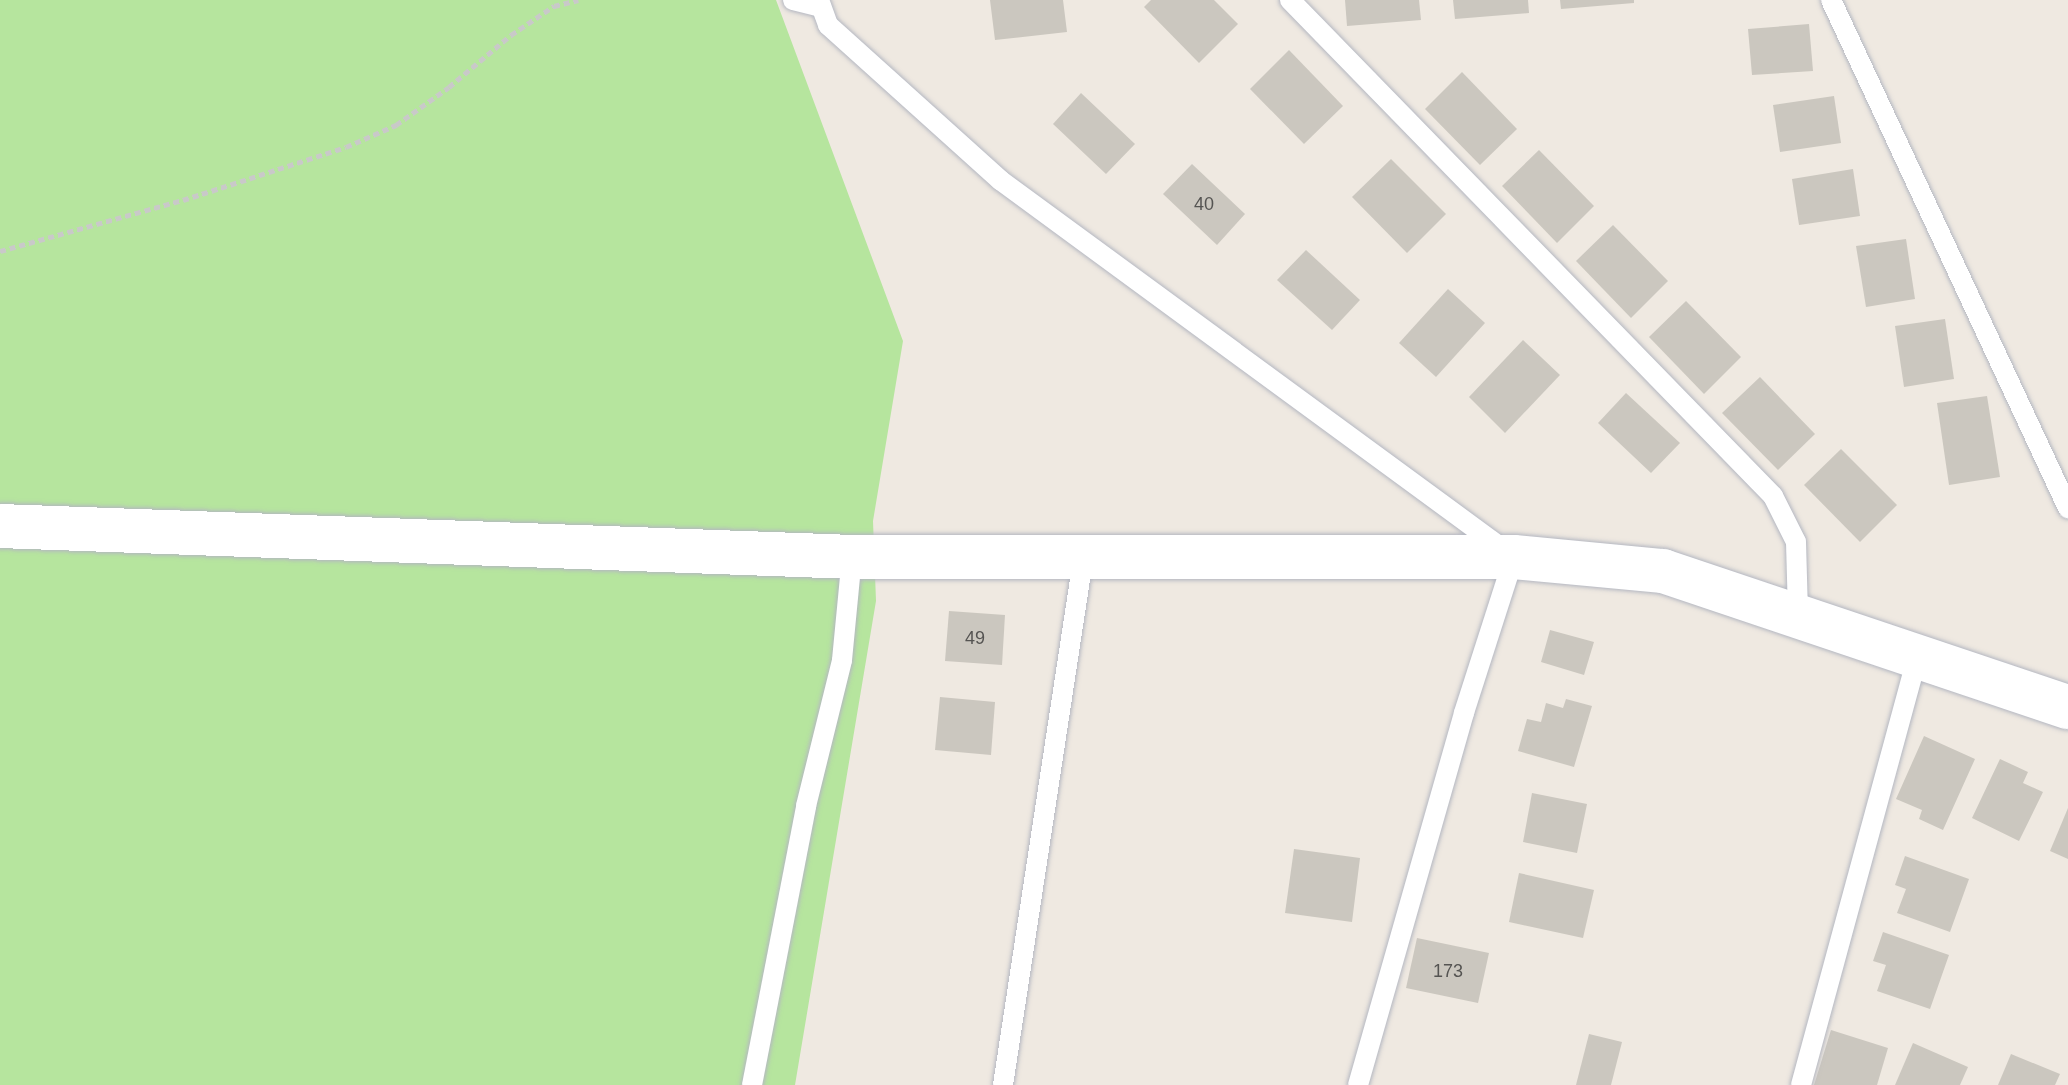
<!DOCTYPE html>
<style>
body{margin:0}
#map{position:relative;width:2068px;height:1085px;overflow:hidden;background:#efe9e1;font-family:Helvetica,sans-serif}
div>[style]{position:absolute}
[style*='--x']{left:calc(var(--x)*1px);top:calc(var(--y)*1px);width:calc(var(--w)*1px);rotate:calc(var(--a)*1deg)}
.green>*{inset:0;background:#b6e59e}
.building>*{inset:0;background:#cbc7bf}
.path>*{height:5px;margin-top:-2.5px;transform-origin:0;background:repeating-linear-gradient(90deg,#c9c9c9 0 6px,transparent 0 10px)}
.roads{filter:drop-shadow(0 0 2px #b4b7c1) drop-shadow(0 0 2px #b4b7c1)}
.lane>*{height:20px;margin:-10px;padding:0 10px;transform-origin:10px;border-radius:10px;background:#fff}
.secondary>*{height:44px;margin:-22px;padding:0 22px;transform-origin:22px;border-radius:22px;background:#fff}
span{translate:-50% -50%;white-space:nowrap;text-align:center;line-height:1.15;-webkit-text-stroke:7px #fff;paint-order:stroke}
.number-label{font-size:18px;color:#555452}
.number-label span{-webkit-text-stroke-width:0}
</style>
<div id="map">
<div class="green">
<i style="clip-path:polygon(0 0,776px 0,903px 341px,873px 521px,876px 601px,795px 1085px,0 1085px)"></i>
</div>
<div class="building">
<i style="clip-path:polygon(990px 0,1063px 0,1067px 32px,995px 40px)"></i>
<i style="clip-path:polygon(1151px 0,1214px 0,1238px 24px,1199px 63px,1144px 7px)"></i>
<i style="clip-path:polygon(1345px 0,1419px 0,1421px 20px,1347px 26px)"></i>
<i style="clip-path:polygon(1453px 0,1528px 0,1529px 13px,1455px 19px)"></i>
<i style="clip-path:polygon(1560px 0,1634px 0,1634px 3px,1561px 9px)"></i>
<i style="clip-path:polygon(1809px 24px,1813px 71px,1752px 75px,1748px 29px)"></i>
<i style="clip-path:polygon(1289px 50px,1343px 106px,1304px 144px,1250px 89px)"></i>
<i style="clip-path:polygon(1462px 72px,1517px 129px,1480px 165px,1425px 109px)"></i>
<i style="clip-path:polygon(1081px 93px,1135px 144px,1106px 174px,1053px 124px)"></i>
<i style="clip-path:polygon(1834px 96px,1841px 143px,1780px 152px,1773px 105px)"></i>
<i style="clip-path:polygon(1539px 150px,1594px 206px,1557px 243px,1502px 186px)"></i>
<i style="clip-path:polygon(1391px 159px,1446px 214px,1407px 253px,1352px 197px)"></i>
<i style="clip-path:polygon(1192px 164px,1245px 214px,1217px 245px,1163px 194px)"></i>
<i style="clip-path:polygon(1853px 169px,1860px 216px,1799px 225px,1792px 179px)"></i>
<i style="clip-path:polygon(1613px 225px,1668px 281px,1631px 318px,1576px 261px)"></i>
<i style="clip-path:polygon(1906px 239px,1915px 299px,1866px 307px,1856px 246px)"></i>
<i style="clip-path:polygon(1306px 250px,1360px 300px,1332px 330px,1277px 280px)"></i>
<i style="clip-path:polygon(1448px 289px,1485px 323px,1436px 377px,1399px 343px)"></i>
<i style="clip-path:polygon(1686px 301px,1741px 357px,1704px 394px,1649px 337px)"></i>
<i style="clip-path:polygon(1945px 319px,1954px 379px,1904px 387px,1895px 326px)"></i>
<i style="clip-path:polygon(1523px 340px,1560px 375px,1505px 433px,1469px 397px)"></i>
<i style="clip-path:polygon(1760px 377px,1815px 434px,1778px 470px,1722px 413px)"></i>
<i style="clip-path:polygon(1626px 393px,1680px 443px,1651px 473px,1598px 423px)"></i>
<i style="clip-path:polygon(1987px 396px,2000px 477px,1949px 485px,1937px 403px)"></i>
<i style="clip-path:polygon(1841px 449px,1897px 505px,1860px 542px,1804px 485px)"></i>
<i style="clip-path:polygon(949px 611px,1005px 615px,1002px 665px,945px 661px)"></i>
<i style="clip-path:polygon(1550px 630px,1594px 642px,1584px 675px,1541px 662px)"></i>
<i style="clip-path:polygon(940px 697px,995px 702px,991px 755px,935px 750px)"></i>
<i style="clip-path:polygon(1566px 699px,1592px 706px,1574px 767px,1518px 751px,1527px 719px,1541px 722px,1546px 703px,1563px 708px)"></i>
<i style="clip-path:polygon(1924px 736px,1975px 759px,1943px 830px,1919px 819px,1922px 810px,1896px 799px)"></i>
<i style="clip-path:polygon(2000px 759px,2028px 772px,2023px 783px,2043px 792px,2019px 841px,1972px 818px)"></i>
<i style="clip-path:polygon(1532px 793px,1587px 804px,1577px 853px,1523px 842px)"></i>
<i style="clip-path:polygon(2068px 808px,2068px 859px,2050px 851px)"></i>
<i style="clip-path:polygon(1294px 849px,1360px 858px,1352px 922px,1285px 913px)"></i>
<i style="clip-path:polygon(1905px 856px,1969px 879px,1950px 932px,1897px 913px,1906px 889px,1895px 885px)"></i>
<i style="clip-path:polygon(1519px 873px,1594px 890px,1583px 938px,1509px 922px)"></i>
<i style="clip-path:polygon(1883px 932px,1949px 955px,1930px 1009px,1877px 991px,1886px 965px,1873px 961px)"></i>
<i style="clip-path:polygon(1417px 938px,1489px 953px,1478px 1003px,1406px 988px)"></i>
<i style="clip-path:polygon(1831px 1030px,1888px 1048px,1877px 1085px,1814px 1085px)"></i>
<i style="clip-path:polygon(1589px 1034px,1622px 1042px,1611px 1085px,1576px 1085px)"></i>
<i style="clip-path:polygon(1913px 1043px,1968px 1067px,1960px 1085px,1895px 1085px)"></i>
<i style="clip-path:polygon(2011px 1054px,2060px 1074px,2055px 1085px,1998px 1085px)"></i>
</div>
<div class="path">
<i style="--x:0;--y:251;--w:190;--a:-15.6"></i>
<i style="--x:183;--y:200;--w:171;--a:-18"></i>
<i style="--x:346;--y:147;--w:55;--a:-23.7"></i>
<i style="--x:396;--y:125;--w:65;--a:-35.6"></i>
<i style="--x:449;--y:87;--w:81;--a:-40"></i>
<i style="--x:511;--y:35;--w:52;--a:-34"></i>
<i style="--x:554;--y:6;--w:25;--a:-14"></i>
</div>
<div class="roads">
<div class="lane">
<i style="--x:793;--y:0;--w:29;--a:14"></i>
<i style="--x:819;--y:0;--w:27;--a:70"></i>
<i style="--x:828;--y:25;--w:232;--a:42"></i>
<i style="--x:1000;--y:180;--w:637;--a:36.26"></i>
<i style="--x:1514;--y:557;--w:164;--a:107.8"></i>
<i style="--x:1464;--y:713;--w:387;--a:105.9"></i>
<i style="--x:1290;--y:0;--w:692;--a:45.76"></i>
<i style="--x:1773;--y:496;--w:51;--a:63.4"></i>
<i style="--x:1796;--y:542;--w:72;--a:88.4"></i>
<i style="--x:1831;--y:0;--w:561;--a:64.99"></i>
<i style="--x:752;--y:1085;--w:284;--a:-79"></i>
<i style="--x:806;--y:806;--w:150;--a:-76.1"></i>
<i style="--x:842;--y:660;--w:103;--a:-84.5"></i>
<i style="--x:1003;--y:1085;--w:531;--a:-81.34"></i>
<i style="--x:1801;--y:1085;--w:446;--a:-74.8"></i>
</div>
<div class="secondary">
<i style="--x:0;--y:526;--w:853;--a:2.08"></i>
<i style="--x:852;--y:557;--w:662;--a:0"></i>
<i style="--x:1514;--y:557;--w:150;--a:5.4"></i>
<i style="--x:1663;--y:571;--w:427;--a:18.6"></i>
</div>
</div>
<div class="number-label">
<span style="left:1204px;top:204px">40</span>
<span style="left:975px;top:638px">49</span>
<span style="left:1448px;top:971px">173</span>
</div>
</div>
